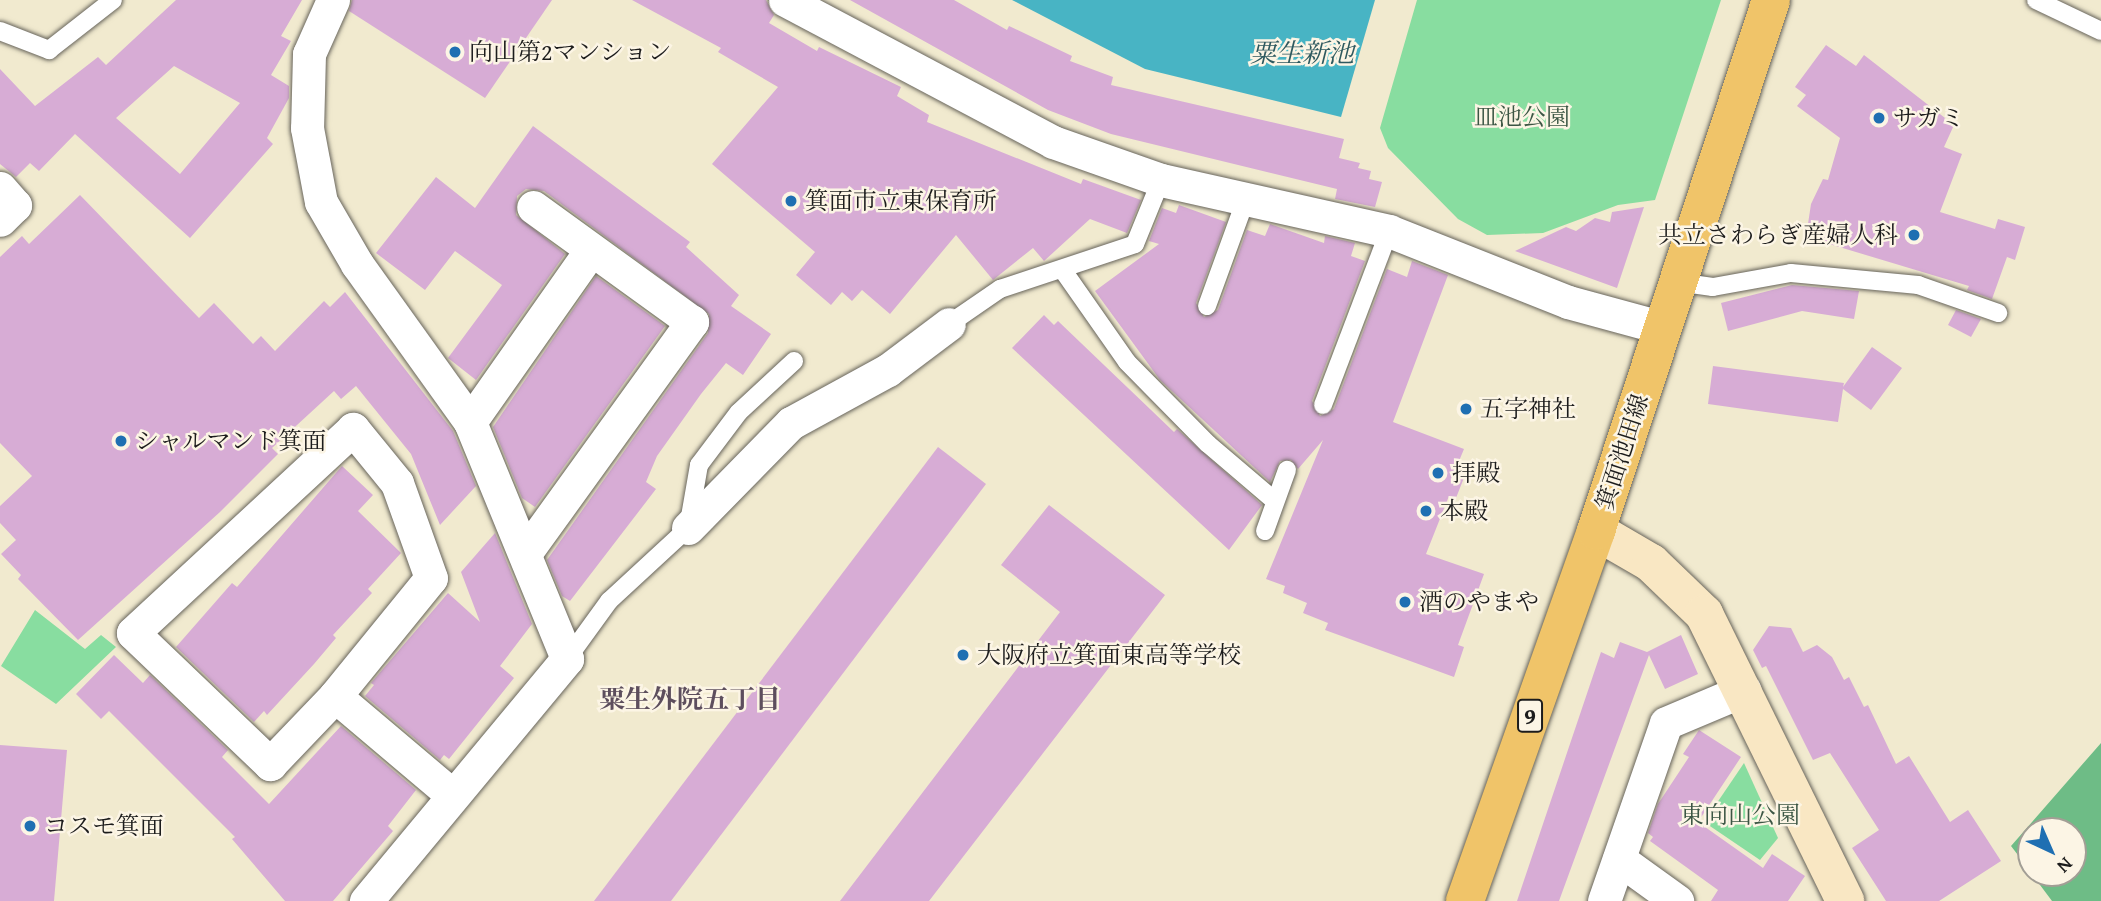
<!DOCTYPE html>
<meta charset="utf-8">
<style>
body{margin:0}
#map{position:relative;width:2101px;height:901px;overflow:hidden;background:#f1eacf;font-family:"Gentium Book Plus","Noto Serif JP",serif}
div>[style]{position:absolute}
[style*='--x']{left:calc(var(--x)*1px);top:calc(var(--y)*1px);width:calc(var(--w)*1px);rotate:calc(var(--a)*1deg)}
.green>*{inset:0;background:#88dda0}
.forest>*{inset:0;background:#6ebc86}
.water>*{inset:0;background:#48b4c4}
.building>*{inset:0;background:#d7acd5}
.roads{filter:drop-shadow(0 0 2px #67645b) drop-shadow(0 0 2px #67645b)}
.lane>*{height:18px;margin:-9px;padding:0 9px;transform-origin:9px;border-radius:9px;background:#fff}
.street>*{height:33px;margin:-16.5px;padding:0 16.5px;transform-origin:16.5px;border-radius:16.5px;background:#fff}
.secondary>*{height:38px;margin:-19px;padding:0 19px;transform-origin:19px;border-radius:19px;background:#f9e7c3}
.primary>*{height:38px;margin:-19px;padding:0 19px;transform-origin:19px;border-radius:19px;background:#f0c469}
.dots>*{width:19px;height:19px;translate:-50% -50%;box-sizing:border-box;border:4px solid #fcf5e5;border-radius:50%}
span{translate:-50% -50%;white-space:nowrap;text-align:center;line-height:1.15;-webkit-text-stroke:5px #fcf5e5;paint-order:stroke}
.shield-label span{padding:2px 5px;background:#fcf5e5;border:2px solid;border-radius:5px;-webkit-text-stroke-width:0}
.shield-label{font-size:23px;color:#1c1c1c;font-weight:700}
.poi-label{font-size:24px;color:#1c1c1c}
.left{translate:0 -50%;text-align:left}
.right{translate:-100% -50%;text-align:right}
.park-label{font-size:24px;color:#3c5644}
.street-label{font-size:24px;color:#1c1c1c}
.water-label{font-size:26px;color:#2e595f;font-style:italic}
.neighbourhood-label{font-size:26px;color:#5d4e5d;font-weight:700}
.north{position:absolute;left:2017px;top:817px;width:70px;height:70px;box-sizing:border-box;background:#fcf5e5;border:2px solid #a29e95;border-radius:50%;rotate:136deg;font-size:19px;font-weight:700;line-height:28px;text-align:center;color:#1c1c1c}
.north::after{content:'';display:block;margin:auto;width:24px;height:32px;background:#1f6fb2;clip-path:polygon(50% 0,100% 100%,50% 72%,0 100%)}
</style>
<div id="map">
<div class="green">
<i style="clip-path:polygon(1417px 0,1721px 0,1655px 200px,1618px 205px,1543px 233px,1487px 235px,1458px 219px,1388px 148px,1380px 128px)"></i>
<i style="clip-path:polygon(35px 610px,85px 649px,101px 635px,116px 647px,56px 704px,1px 666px)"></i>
<i style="clip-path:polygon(1744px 763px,1778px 838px,1760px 860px,1704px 822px)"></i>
</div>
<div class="forest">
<i style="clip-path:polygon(2101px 743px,2101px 901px,2052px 901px,2031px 873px,2073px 873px,2073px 831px,2031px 831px,2031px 872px,2011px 846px)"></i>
</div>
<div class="water">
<i style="clip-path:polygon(1012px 0,1375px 0,1341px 117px,1145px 69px)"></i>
</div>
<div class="building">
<i style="clip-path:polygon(evenodd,176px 0,302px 0,281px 36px,291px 41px,271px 75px,289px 86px,289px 98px,267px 138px,273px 144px,190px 238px,75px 134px,39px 171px,30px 163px,16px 177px,0 164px,0 69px,35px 106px,98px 57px,106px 65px,176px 0,174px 66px,240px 103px,180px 174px,116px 118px,174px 66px)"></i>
<i style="clip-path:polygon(352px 0,552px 0,485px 98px,349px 11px)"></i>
<i style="clip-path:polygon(632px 0,766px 0,774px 15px,769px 23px,817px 51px,819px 47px,901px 87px,897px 96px,929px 115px,927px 122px,1081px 184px,1083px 179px,1141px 200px,1127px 233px,1090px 219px,1044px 261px,1033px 248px,993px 280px,956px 235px,890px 314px,862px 290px,852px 301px,842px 292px,831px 305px,796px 275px,815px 252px,712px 164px,778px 87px,718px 52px,721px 48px)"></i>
<i style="clip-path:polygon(850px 0,954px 0,1007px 30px,1009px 26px,1072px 56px,1070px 61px,1113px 77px,1111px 85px,1344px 139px,1339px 158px,1360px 163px,1358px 168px,1371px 171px,1369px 179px,1382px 182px,1375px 207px,1335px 199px,1337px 189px,1111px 134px,1048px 110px)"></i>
<i style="clip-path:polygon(1826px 45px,1856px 66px,1864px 55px,1954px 125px,1944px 147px,1962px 154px,1940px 212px,1995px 229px,1998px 219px,2025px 227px,2015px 260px,2007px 257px,1992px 299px,1967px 290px,1969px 286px,1806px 237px,1811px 204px,1823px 179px,1828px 180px,1840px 138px,1797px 106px,1806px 95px,1795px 87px)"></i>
<i style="clip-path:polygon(533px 126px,690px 242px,686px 247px,739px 295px,731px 306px,771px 334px,743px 375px,726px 363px,701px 394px,657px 456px,646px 482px,656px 489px,570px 601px,562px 596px,547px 560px,708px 333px,709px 314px,544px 191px,526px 189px,517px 196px,516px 215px,565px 254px,476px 380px,448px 358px,502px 285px,455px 251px,425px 290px,376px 253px,436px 177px,475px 208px)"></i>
<i style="clip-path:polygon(80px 195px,199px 318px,214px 303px,253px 344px,261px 336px,275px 351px,324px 301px,330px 307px,345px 292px,453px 431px,476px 486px,440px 525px,411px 454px,356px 386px,341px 399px,334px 391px,272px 448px,278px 454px,220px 512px,78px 640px,18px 579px,21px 575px,1px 554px,16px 540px,0 523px,0 506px,32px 476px,0 443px,0 257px,22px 236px,29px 244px)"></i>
<i style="clip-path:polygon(1179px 205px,1226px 222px,1196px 303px,1204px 317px,1218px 310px,1247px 230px,1265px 236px,1270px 224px,1324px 243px,1325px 236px,1355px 243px,1351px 256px,1365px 261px,1312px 401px,1320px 416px,1334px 409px,1387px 269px,1407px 277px,1412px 261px,1448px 275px,1393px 422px,1464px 449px,1459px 461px,1469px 465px,1456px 498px,1449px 496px,1426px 554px,1484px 574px,1458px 645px,1464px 647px,1454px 677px,1325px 630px,1328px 623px,1303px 613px,1307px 603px,1283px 593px,1285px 586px,1266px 579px,1323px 440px,1298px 469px,1291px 460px,1280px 461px,1270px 482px,1160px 380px,1095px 291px,1159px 244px,1149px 241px,1162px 208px,1176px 213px)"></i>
<i style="clip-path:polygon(1644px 207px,1617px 288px,1515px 251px,1566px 227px,1576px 231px,1595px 218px,1610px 222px,1612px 212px)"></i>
<i style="clip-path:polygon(596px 276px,665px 326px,535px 507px,522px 498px,493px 427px)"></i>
<i style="clip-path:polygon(1792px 285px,1859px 291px,1854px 319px,1802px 311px,1728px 331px,1721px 303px)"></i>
<i style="clip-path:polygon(1956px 310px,1981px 319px,1971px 337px,1948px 325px)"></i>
<i style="clip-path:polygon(1044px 315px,1054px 325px,1058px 321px,1174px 432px,1177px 429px,1262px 505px,1229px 550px,1012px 348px)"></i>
<i style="clip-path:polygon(1872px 347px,1902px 368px,1871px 410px,1843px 389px,1838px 422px,1708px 404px,1713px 366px,1844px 383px,1843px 387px)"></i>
<i style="clip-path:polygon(938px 447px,986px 484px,671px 901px,594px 901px)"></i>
<i style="clip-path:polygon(342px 466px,373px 495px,358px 511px,401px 553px,368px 589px,372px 593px,333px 635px,336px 638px,314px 664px,267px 715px,264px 711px,254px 722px,176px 647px,232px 583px,237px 587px)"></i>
<i style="clip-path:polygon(1049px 505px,1165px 595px,929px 901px,840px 901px,1060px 612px,1001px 565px)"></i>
<i style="clip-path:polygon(495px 533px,532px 624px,500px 666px,514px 678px,449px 759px,444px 755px,440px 760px,365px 696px,374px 685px,371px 683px,448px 593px,480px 622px,461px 572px)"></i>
<i style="clip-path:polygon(1769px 626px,1791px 628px,1803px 652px,1817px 645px,1832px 657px,1844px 680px,1849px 677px,1864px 707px,1868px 705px,1896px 764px,1909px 756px,1950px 822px,1968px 810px,2001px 861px,1939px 901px,1886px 901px,1852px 848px,1879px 830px,1830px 753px,1813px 760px,1766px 666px,1762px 668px,1753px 650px)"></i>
<i style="clip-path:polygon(1681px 635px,1698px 674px,1665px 689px,1649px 655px,1559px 901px,1517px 901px,1601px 652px,1614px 658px,1620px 642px,1647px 652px)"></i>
<i style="clip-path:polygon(114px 655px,143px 683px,150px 675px,228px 750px,222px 757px,269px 804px,341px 726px,416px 790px,388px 826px,393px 831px,333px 901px,285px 901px,232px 839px,235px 837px,109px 711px,101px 719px,76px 694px)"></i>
<i style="clip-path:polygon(1699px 730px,1741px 757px,1698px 822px,1763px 868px,1772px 854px,1805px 876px,1788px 901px,1711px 901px,1718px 890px,1650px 841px,1653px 837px,1648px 833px,1658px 804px,1689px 757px,1683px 754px)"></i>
<i style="clip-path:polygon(0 745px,67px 750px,54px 901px,0 901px)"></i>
</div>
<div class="roads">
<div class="lane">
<i style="--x:2036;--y:0;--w:72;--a:25.5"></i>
<i style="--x:0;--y:31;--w:53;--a:21.2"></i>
<i style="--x:49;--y:50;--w:81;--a:-38"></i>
<i style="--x:1062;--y:269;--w:113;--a:55"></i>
<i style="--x:1127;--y:362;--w:115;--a:45.4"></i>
<i style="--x:1208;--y:444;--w:88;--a:40.4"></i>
<i style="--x:1677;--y:282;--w:36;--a:8"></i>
<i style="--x:1713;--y:287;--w:79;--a:-10.2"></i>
<i style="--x:1791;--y:273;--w:128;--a:5.4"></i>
<i style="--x:1918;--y:285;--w:85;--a:19.3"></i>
<i style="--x:1207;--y:306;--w:114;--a:-70"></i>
<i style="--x:949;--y:324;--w:62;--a:-34.5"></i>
<i style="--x:1000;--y:289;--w:142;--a:-18.4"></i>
<i style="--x:1135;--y:244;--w:69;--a:-67.9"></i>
<i style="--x:1323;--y:405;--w:186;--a:-69.2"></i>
<i style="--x:1265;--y:531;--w:65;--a:-70.2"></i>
<i style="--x:567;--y:659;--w:72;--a:-54.1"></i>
<i style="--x:609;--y:601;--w:108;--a:-42.7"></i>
<i style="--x:688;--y:528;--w:64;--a:-80.1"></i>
<i style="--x:699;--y:465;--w:66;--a:-53"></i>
<i style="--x:739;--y:412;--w:75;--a:-42.8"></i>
</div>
<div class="street">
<i style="--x:333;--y:0;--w:59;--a:114"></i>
<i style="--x:309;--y:54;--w:74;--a:91.5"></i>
<i style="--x:307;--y:128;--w:75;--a:79.3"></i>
<i style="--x:321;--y:202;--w:72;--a:59.9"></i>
<i style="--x:357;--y:264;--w:194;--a:54.4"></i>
<i style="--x:470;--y:422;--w:256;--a:67.7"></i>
<i style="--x:567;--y:659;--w:315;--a:129.7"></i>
<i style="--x:785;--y:0;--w:303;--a:27.9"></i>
<i style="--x:1053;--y:142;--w:114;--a:19.4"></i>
<i style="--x:1161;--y:180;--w:234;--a:12.6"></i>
<i style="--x:1389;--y:231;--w:193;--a:21.6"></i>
<i style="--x:1568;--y:302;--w:99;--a:15.2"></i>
<i style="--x:0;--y:188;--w:23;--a:49"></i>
<i style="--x:15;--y:205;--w:21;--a:135"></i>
<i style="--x:470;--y:422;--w:210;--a:-54.9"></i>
<i style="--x:688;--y:528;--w:147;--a:-45.6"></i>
<i style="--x:791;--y:423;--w:111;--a:-28.7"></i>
<i style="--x:888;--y:370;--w:76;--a:-37"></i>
<i style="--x:526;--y:552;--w:284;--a:-54.2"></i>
<i style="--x:692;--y:322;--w:196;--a:-144.1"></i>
<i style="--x:335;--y:696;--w:152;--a:-50.9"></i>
<i style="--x:431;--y:578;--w:101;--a:-109.7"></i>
<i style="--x:397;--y:483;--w:70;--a:-129.2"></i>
<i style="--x:353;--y:429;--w:300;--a:137.2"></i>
<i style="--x:133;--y:633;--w:190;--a:43.7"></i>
<i style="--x:270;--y:764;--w:94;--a:-46.3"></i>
<i style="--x:335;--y:696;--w:153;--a:40.2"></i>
<i style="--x:1619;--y:859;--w:72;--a:35.9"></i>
<i style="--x:1604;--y:901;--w:188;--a:-70.8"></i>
<i style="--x:1666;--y:723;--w:85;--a:-22.9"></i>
</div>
<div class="secondary">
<i style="--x:1596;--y:531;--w:64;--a:30.2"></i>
<i style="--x:1651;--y:563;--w:74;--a:43.9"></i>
<i style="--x:1704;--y:614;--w:320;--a:63.8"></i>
</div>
<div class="primary">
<i style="--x:1465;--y:901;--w:393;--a:-70.5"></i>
<i style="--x:1596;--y:531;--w:559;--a:-71.76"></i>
</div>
</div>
<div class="dots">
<i style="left:455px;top:52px;background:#1f6fb2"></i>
<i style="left:1879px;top:118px;background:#1f6fb2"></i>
<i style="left:791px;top:201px;background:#1f6fb2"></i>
<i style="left:1914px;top:235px;background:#1f6fb2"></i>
<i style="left:1466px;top:409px;background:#1f6fb2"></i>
<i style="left:121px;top:441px;background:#1f6fb2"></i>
<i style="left:1438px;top:473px;background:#1f6fb2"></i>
<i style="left:1426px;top:511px;background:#1f6fb2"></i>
<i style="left:1405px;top:602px;background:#1f6fb2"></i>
<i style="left:963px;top:655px;background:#1f6fb2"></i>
<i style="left:30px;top:826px;background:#1f6fb2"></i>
</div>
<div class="shield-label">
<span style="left:1530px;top:716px">9</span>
</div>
<div class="poi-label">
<span class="left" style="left:469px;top:52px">向山第2マンション</span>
<span class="left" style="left:1893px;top:118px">サガミ</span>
<span class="left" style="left:805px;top:201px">箕面市立東保育所</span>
<span class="right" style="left:1898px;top:235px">共立さわらぎ産婦人科</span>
<span class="left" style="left:1480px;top:409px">五字神社</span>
<span class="left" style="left:135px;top:441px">シャルマンド箕面</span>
<span class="left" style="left:1452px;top:473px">拝殿</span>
<span class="left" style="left:1440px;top:511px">本殿</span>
<span class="left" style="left:1419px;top:602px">酒のやまや</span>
<span class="left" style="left:977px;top:655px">大阪府立箕面東高等学校</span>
<span class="left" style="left:44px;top:826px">コスモ箕面</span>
</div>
<div class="park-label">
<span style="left:1522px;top:117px">皿池公園</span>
<span style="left:1740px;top:815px">東向山公園</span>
</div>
<div class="street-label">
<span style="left:1622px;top:452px;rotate:-72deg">箕面池田線</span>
</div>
<div class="water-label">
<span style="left:1302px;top:53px">粟生新池</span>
</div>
<div class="neighbourhood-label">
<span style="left:690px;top:699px">粟生外院五丁目</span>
</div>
<div class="north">N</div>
</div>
